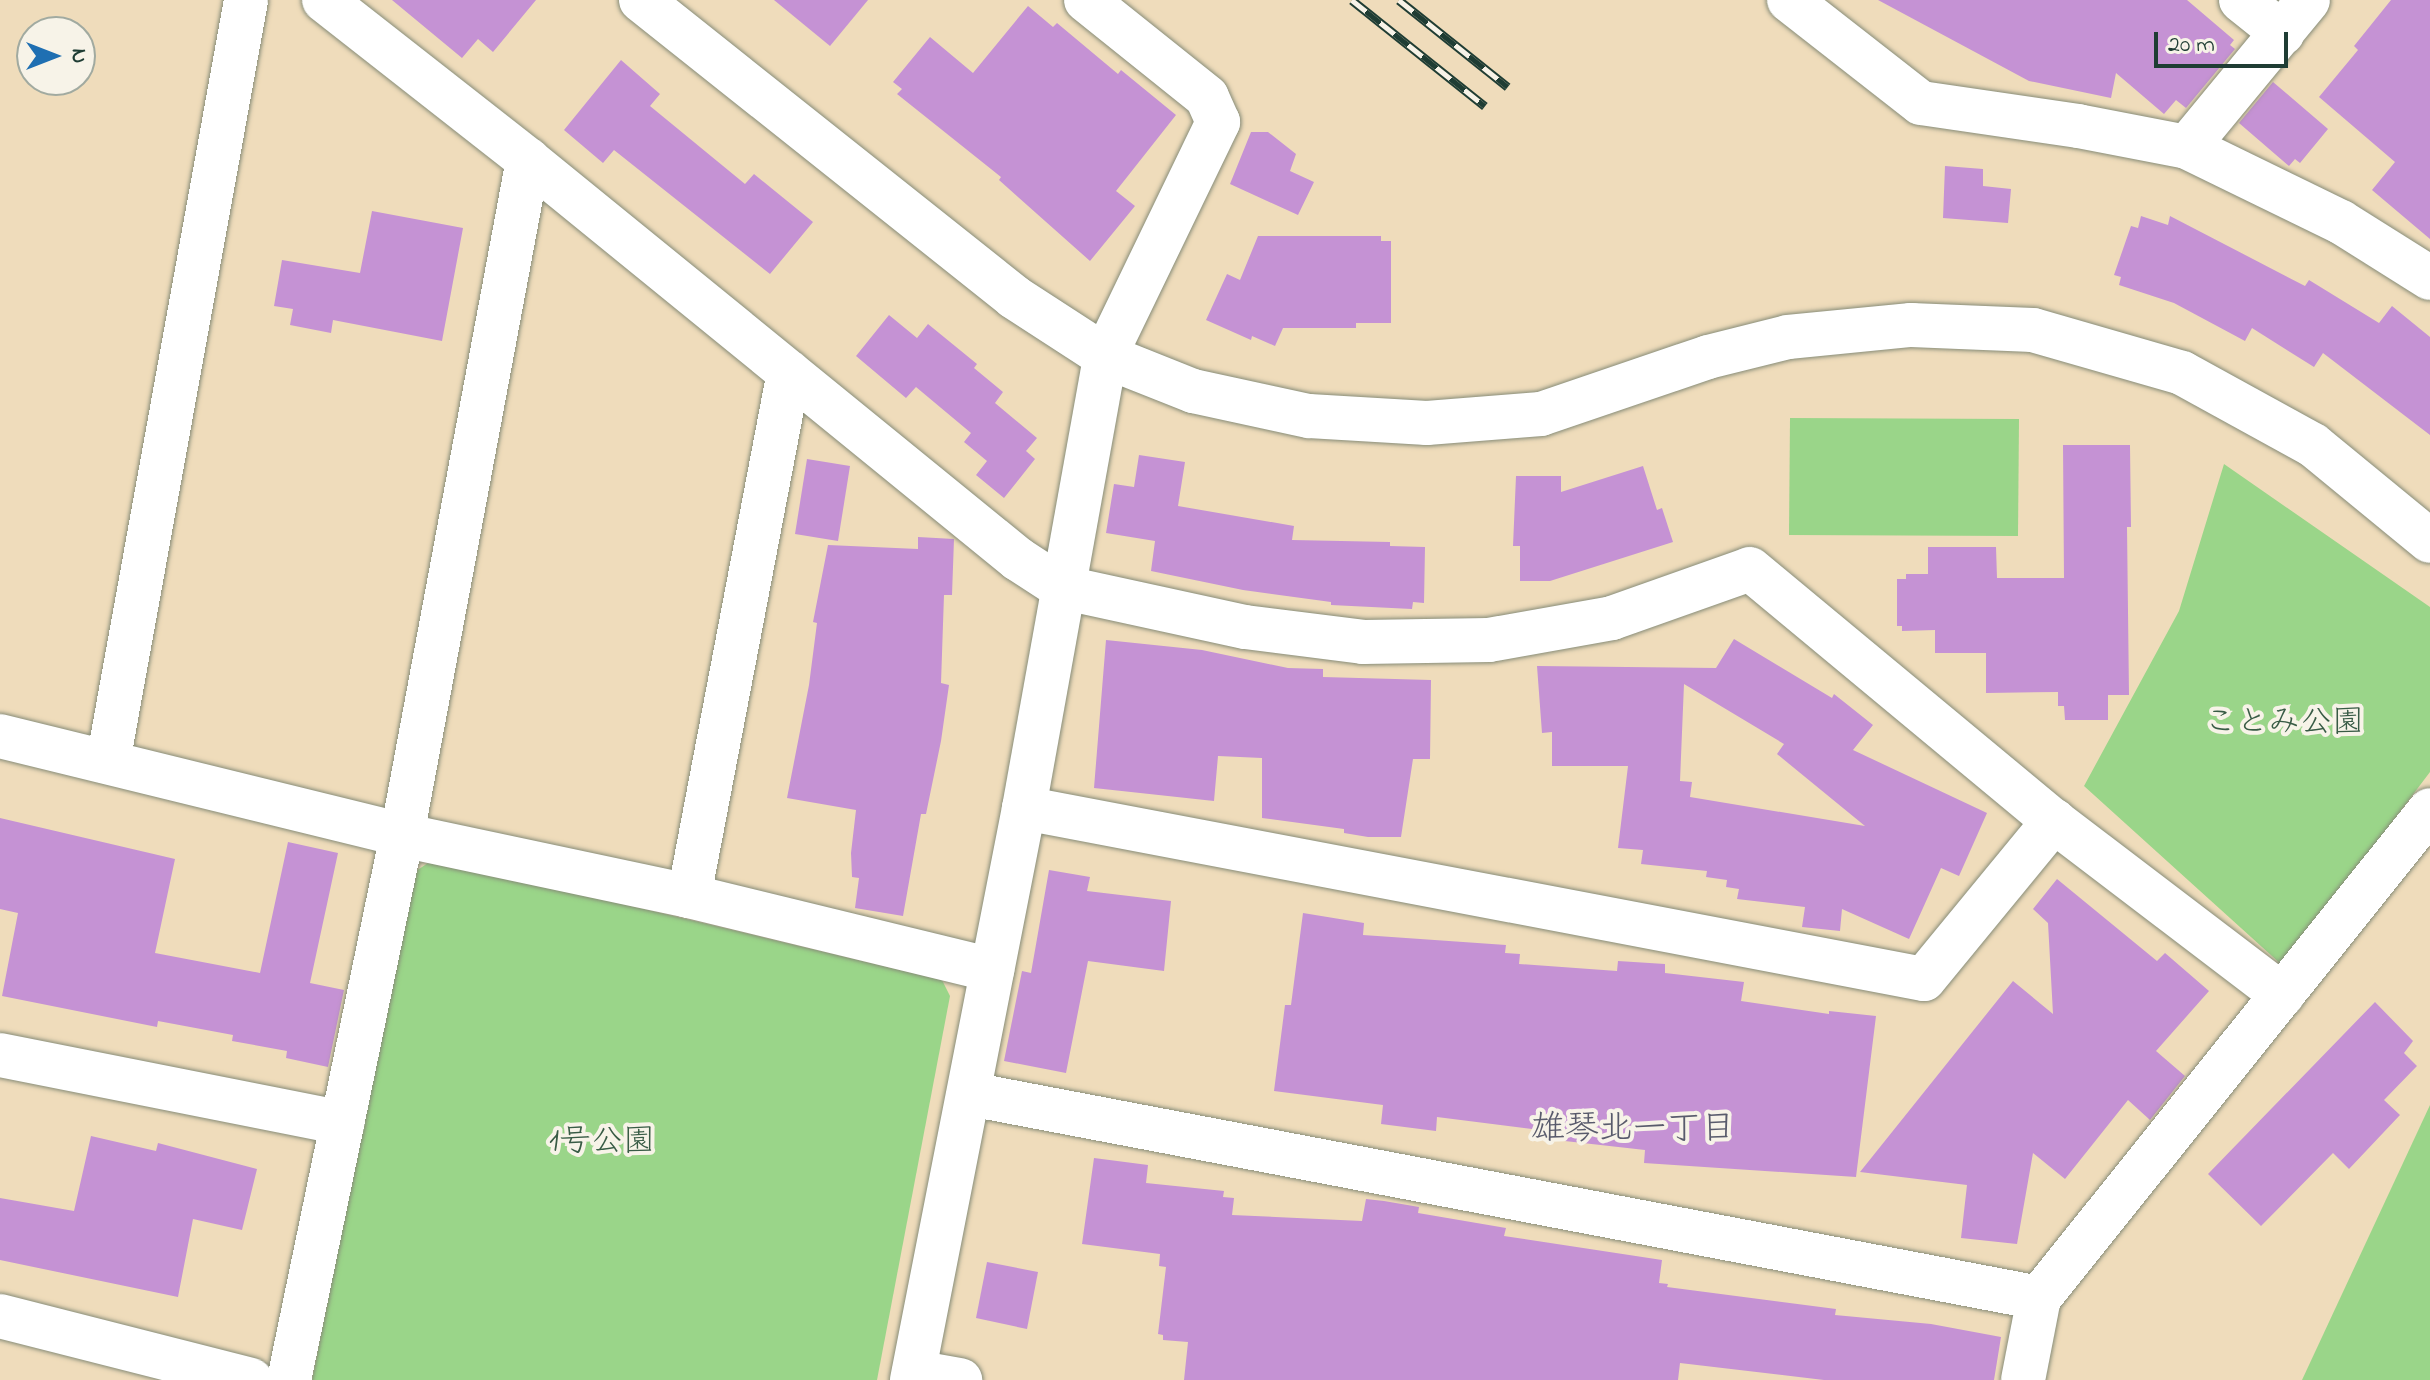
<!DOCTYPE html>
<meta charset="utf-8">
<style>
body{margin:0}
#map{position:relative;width:2430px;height:1380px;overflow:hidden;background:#efdcbb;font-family:"Indie Flower","Klee One",sans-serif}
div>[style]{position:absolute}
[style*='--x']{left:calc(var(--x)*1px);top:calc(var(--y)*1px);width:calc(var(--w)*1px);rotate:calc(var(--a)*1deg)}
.green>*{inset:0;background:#9ad589}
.building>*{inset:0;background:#c592d4}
.roads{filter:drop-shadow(0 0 2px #878c78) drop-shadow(0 0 2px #878c78)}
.minor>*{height:44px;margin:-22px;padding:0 22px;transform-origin:22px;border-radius:22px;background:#fff}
.tertiary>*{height:44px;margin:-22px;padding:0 22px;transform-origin:22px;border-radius:22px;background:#fff}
.rail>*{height:9px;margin-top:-4.5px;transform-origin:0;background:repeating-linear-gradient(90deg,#f7f3e8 0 18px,#1f3d34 0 36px);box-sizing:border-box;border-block:2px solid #1f3d34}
span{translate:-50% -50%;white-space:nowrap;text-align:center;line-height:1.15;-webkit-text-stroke:8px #f7f3e8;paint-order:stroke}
.park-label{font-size:32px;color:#385b45}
.neighbourhood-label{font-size:34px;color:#595b6c}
.north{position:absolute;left:16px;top:16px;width:80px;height:80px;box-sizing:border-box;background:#f7f3e8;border:2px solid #a1aaa0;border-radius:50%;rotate:90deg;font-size:22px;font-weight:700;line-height:32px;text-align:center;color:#1f3d34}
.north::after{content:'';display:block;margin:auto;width:28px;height:36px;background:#1f6fb2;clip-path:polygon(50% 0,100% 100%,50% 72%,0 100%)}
.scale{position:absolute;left:2154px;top:32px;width:134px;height:36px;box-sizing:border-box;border:4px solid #1f3d34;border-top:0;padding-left:10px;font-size:24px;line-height:28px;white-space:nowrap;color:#1f3d34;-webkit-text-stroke:6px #f7f3e8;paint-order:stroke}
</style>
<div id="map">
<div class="green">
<i style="clip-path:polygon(1790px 418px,2019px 419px,2018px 536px,1789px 535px)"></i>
<i style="clip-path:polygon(2224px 464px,2430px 607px,2430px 772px,2283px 966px,2084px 786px,2179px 611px)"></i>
<i style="clip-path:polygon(434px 859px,942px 980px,950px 996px,877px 1380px,312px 1380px,413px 873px)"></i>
<i style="clip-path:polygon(2430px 1105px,2430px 1380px,2302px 1380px)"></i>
</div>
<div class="building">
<i style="clip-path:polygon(392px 0,536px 0,493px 52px,478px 39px,462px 58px)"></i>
<i style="clip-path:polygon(774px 0,868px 0,830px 46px)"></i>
<i style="clip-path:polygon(1878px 0,2187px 0,2234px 40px,2230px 45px,2235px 49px,2186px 108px,2176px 100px,2164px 114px,2116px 73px,2111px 98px,2029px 81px)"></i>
<i style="clip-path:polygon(2391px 0,2430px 0,2430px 239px,2372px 190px,2395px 162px,2319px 97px,2358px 50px,2354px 46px)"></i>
<i style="clip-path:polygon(1028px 6px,1053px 27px,1057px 23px,1118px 74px,1121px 70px,1176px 115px,1116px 191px,1135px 206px,1090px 261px,999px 180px,1001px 177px,897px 94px,902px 89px,893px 82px,930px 37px,973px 73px)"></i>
<i style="clip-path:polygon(621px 60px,660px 94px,650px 106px,745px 184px,754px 174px,813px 222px,770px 274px,614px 150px,603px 163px,564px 130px)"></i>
<i style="clip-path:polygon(2273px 82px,2328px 129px,2300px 163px,2295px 159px,2289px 166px,2239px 123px)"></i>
<i style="clip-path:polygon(1251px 132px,1268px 132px,1296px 154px,1290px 171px,1314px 182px,1298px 215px,1230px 184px)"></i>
<i style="clip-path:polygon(1945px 166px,1983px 169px,1983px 186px,2011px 189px,2008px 223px,1943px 218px)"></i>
<i style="clip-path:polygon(372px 211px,463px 228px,442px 341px,333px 320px,331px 333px,290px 325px,293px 309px,274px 306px,282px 260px,360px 273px)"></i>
<i style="clip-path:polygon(2141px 216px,2168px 225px,2170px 216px,2305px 286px,2309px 280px,2379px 323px,2392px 306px,2430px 337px,2430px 435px,2323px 353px,2314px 367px,2252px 328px,2245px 341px,2174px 303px,2119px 285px,2121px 277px,2114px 275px,2131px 226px,2138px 228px)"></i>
<i style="clip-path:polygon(1258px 236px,1381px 236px,1381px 241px,1391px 241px,1391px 323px,1356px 323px,1356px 328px,1283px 328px,1275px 346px,1252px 336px,1251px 340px,1206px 320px,1227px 274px,1240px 280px)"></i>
<i style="clip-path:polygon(889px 315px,917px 338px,928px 324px,977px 364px,974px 368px,1003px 392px,995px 403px,1037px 438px,1026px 451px,1035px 459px,1004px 498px,976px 475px,987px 461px,964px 442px,971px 433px,916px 387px,906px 398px,856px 356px)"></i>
<i style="clip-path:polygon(2063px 445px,2130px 445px,2131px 527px,2127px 527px,2129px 695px,2108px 695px,2108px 720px,2065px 720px,2064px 706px,2058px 706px,2058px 692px,1986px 693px,1986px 653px,1935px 653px,1935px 630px,1902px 631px,1902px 626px,1897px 626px,1897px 579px,1906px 579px,1906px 574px,1928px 574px,1928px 547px,1996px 547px,1997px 578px,2064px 578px)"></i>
<i style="clip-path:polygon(1139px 455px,1185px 462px,1178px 506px,1294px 526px,1292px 540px,1390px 542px,1390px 546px,1425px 547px,1424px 603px,1413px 602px,1412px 609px,1331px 605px,1331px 602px,1243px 590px,1151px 571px,1155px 541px,1106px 533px,1114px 484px,1134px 487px)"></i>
<i style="clip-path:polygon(807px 459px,850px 466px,838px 541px,795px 534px)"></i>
<i style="clip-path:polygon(1643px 466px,1657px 510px,1662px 508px,1673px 542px,1550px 581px,1520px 581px,1520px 546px,1513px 546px,1516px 476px,1561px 476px,1561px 492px)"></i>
<i style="clip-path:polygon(918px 537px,954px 539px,952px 595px,944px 595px,941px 683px,949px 685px,941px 741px,926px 814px,921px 814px,903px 916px,855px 908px,859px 878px,852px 877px,851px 853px,856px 810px,787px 798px,809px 685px,817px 623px,813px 622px,828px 545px,918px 549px)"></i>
<i style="clip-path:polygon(evenodd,1734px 639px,1832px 698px,1834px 694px,1873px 725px,1853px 750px,1987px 813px,1959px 876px,1941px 868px,1909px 939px,1842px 909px,1840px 931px,1802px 927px,1805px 907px,1737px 899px,1739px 889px,1726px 887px,1727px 880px,1706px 877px,1707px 871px,1641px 864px,1643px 850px,1618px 848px,1628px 766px,1552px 766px,1552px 732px,1542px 733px,1537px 666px,1716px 668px,1734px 639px,1684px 684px,1784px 744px,1777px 754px,1865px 826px,1690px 797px,1692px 782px,1680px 781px,1684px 684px)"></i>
<i style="clip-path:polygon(1106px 640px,1202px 650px,1288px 668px,1323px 669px,1323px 677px,1431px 680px,1430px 759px,1413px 759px,1401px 837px,1368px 837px,1344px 833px,1344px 829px,1262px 818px,1262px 758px,1218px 756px,1214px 801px,1094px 788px)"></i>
<i style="clip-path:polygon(0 818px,175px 859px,155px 953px,260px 973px,288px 842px,338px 853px,310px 983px,344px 990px,328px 1067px,286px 1058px,287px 1051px,232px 1041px,233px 1035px,158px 1021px,157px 1027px,2px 996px,18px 913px,0 909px)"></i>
<i style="clip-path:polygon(1049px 870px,1090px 877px,1087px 891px,1171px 901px,1164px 971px,1088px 961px,1066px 1073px,1004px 1061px,1022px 971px,1031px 973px)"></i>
<i style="clip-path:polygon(2057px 879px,2157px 961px,2165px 953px,2209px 991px,2156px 1051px,2185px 1076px,2150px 1120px,2128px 1100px,2065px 1179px,2033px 1153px,2017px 1244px,1961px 1238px,1967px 1185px,1860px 1172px,2013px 981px,2053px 1014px,2048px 923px,2033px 909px)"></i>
<i style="clip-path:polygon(1303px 913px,1364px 923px,1363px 935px,1506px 945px,1505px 953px,1520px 954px,1519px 964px,1617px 971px,1618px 961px,1665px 964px,1665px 973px,1744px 982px,1741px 1001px,1829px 1014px,1829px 1011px,1876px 1016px,1856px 1177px,1644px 1163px,1645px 1150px,1547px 1139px,1548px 1131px,1437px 1117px,1436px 1131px,1381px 1124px,1383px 1105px,1274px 1091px,1285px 1005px,1291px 1005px)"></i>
<i style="clip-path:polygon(2375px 1002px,2413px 1041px,2404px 1053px,2417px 1066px,2384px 1100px,2400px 1115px,2349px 1169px,2333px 1153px,2261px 1226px,2208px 1174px)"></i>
<i style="clip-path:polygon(91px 1136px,156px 1151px,158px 1143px,257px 1169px,242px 1230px,193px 1219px,178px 1297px,0 1260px,0 1198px,74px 1211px)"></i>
<i style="clip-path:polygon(1094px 1158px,1148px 1165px,1146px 1183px,1224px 1191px,1223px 1197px,1234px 1198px,1232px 1215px,1362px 1221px,1366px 1199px,1384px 1201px,1419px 1207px,1418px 1213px,1506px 1228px,1504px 1236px,1662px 1260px,1659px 1283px,1668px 1284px,1667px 1287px,1836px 1309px,1835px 1315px,1931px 1324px,2001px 1337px,1994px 1380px,1824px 1380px,1680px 1363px,1678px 1380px,1184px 1380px,1188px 1342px,1163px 1340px,1163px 1335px,1158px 1334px,1166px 1267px,1159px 1266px,1160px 1254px,1082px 1244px)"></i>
<i style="clip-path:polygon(987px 1262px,1038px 1272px,1027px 1329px,976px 1318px)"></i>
</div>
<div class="roads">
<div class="minor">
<i style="--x:324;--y:0;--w:259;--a:38.1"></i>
<i style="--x:528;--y:160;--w:632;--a:39.16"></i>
<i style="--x:1018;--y:559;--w:51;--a:33.1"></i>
<i style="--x:1061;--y:587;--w:188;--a:12.3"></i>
<i style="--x:1245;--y:627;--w:119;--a:7.2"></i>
<i style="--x:1363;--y:642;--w:126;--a:-0.9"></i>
<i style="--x:1489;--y:640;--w:125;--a:-10.1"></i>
<i style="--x:1612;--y:618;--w:146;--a:-19.5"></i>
<i style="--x:1750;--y:569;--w:395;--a:39.7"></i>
<i style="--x:2054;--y:821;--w:287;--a:37.3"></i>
<i style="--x:1789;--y:0;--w:167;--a:38"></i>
<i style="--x:1921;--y:103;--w:159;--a:8.3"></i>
<i style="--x:2078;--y:126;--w:111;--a:10.9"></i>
<i style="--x:2187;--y:147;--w:171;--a:26"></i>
<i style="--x:2341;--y:222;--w:105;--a:32.2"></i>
<i style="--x:2241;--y:0;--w:53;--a:38.8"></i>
<i style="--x:2187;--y:147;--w:190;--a:-50.5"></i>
<i style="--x:0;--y:736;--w:414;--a:13.8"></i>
<i style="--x:402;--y:835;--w:293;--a:12"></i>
<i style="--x:689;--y:896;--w:312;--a:13.7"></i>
<i style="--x:108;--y:762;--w:774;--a:-79.73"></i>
<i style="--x:1024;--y:808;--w:916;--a:10.76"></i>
<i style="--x:1924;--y:979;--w:205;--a:-50.6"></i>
<i style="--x:689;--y:896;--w:533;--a:-79.2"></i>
<i style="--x:0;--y:1055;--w:349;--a:11.2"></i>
<i style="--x:970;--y:1094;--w:1088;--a:10.8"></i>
<i style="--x:0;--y:1316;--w:259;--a:14.3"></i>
<i style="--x:914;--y:1372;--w:47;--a:9.9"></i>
<i style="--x:289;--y:1380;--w:557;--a:-78.29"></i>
<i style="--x:402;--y:835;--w:687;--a:-79.43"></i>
<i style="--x:912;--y:1380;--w:583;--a:-78.92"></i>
<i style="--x:1024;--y:808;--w:459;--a:-79.8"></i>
<i style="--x:1105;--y:356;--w:260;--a:-64.2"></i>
<i style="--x:1218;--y:122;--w:27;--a:-114"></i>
<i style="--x:1207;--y:97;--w:155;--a:-141.3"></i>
<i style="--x:2023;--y:1380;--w:84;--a:-79"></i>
<i style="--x:2039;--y:1298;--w:625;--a:-51.3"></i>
</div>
<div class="tertiary">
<i style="--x:641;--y:0;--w:477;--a:38.5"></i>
<i style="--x:1014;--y:297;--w:108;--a:33"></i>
<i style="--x:1105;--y:356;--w:95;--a:21.7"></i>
<i style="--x:1193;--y:391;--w:119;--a:12.2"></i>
<i style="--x:1309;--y:416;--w:118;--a:3.4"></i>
<i style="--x:1427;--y:423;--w:114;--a:-4.5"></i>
<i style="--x:1541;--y:414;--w:176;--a:-18.8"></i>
<i style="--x:1708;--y:357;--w:82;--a:-14"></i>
<i style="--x:1788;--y:337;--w:124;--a:-5.6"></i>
<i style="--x:1911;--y:325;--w:122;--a:2.3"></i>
<i style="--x:2033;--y:330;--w:155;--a:16.1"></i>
<i style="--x:2182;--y:373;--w:149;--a:28.8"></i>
<i style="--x:2313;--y:445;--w:151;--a:39.4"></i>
</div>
</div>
<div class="rail">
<i style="--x:1352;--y:0;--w:170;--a:38.6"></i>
<i style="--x:1399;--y:0;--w:139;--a:38.6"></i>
</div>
<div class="park-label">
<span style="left:2284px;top:724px">ことみ公園</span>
<span style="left:602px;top:1143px">1号公園</span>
</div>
<div class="neighbourhood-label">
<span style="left:1633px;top:1131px">雄琴北一丁目</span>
</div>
<div class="north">N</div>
<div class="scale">20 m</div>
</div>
